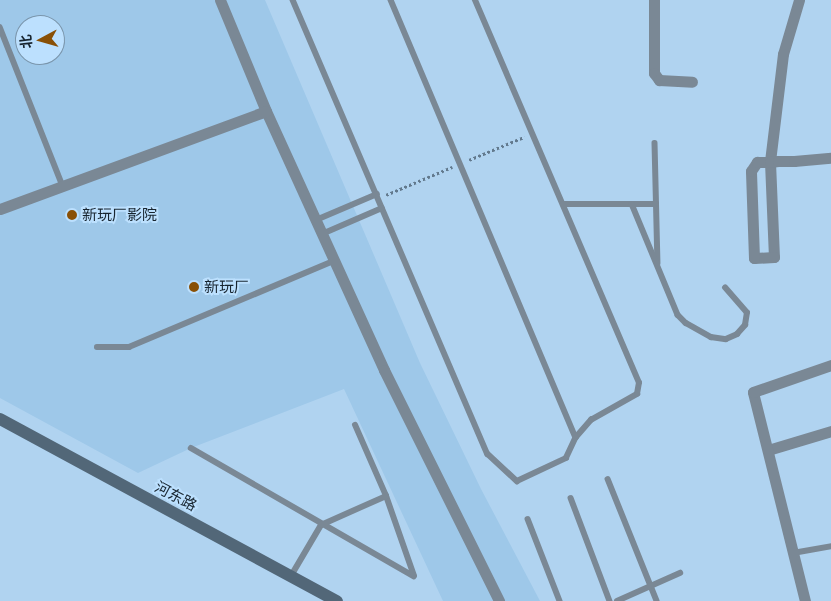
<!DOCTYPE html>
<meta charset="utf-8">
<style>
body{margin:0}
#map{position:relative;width:831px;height:601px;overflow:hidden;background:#b0d3f0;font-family:Mulish,"Noto Sans SC",sans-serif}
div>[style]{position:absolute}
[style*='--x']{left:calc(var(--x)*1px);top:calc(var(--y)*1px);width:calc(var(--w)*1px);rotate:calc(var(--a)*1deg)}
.built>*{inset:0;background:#9ec8e9}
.path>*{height:2.5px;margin-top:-1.25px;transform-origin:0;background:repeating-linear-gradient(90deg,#62798d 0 2.5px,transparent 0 5px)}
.lane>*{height:5.5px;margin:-2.75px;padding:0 2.75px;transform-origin:2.75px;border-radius:2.75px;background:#7a8895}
.street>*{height:11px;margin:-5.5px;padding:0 5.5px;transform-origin:5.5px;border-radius:5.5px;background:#7a8895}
.secondary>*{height:12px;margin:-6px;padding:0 6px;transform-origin:6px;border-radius:6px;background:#526778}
.dots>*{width:14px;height:14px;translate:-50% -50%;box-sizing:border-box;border:2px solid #bce0fe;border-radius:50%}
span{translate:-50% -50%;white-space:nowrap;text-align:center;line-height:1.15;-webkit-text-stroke:4px #bce0fe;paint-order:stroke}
.poi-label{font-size:15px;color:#17242f}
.left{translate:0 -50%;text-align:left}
.street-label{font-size:15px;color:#17242f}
.north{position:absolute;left:15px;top:15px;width:50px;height:50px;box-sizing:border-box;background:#bce0fe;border:1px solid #7a95ab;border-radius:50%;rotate:264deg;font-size:14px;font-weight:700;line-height:20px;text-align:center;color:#17242f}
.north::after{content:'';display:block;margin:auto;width:18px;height:22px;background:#895006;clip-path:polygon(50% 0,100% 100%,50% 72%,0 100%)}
</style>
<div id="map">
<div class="built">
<i style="clip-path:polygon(evenodd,0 0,265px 0,420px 363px,481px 489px,540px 601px,443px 601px,344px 389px,191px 448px,138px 473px,0 398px,0 0,25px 25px,55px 25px,55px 55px,25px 55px,25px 25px)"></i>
</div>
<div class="path">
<i style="--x:469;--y:160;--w:60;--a:-22.7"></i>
<i style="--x:386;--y:195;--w:72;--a:-23"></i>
</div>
<div class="lane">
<i style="--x:293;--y:0;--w:494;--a:66.8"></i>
<i style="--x:488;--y:454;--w:40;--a:43"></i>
<i style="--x:517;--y:481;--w:54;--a:-25.1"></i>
<i style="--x:566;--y:458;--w:23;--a:-65"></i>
<i style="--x:576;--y:437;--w:23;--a:-49"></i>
<i style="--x:591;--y:420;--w:53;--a:-29.5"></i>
<i style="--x:637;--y:394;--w:11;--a:-80"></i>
<i style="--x:639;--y:383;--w:417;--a:-113.2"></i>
<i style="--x:391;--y:0;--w:475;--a:67.1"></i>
<i style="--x:0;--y:27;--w:171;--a:68.4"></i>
<i style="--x:655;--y:143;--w:120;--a:88.6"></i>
<i style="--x:563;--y:204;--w:93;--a:0"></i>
<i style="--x:632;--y:204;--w:120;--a:67.5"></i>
<i style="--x:678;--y:315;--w:11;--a:45"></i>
<i style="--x:686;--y:323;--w:29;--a:29"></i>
<i style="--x:711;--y:337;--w:15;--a:8"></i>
<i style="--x:726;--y:339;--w:12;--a:-24"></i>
<i style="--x:737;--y:334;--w:12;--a:-48"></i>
<i style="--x:745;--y:325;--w:12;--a:-81"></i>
<i style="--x:747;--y:313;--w:33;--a:-131"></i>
<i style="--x:316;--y:220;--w:66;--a:-23.1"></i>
<i style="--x:322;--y:234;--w:65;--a:-23.4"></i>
<i style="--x:97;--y:347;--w:32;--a:0"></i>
<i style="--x:129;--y:347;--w:222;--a:-22.8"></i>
<i style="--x:191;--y:448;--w:257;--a:29.9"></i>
<i style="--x:414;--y:576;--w:85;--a:-109.3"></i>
<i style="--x:386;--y:496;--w:77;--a:-113.6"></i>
<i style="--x:608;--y:479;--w:131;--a:68.1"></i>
<i style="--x:571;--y:498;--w:110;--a:69.3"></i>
<i style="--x:528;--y:519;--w:88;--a:68.7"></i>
<i style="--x:793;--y:553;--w:39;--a:-10"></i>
<i style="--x:291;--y:576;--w:59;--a:-59.5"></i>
<i style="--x:321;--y:525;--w:71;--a:-24"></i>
<i style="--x:617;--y:601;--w:69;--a:-24"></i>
</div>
<div class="street">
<i style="--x:220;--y:0;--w:120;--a:67.5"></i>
<i style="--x:266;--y:111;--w:285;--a:65.5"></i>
<i style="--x:384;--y:370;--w:258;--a:63.5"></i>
<i style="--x:654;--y:0;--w:73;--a:90"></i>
<i style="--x:654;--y:73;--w:9;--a:54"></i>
<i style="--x:659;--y:80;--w:33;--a:3"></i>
<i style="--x:799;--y:0;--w:56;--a:106.5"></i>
<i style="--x:783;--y:54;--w:109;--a:96.9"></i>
<i style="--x:770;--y:162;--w:95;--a:87.6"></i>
<i style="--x:774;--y:257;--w:20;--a:177"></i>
<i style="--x:754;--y:258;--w:87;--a:-92"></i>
<i style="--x:751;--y:171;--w:11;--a:-56"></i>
<i style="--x:757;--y:162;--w:13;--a:0"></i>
<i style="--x:770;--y:162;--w:8;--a:-7"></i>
<i style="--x:778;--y:161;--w:16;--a:0"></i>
<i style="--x:794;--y:161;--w:37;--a:-5"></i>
<i style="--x:0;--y:209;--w:283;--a:-20.2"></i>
<i style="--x:768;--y:450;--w:66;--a:-16.8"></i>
<i style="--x:805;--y:601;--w:215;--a:-104"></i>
<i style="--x:753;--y:392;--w:83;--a:-19.1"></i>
</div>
<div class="secondary">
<i style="--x:0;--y:419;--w:383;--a:28.4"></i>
</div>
<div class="dots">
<i style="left:72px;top:215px;background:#895006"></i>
<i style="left:194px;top:287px;background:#895006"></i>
</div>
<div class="poi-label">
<span class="left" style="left:82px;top:215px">新玩厂影院</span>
<span class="left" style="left:204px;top:287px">新玩厂</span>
</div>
<div class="street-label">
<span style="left:176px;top:496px;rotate:28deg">河东路</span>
</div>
<div class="north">北</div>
</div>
